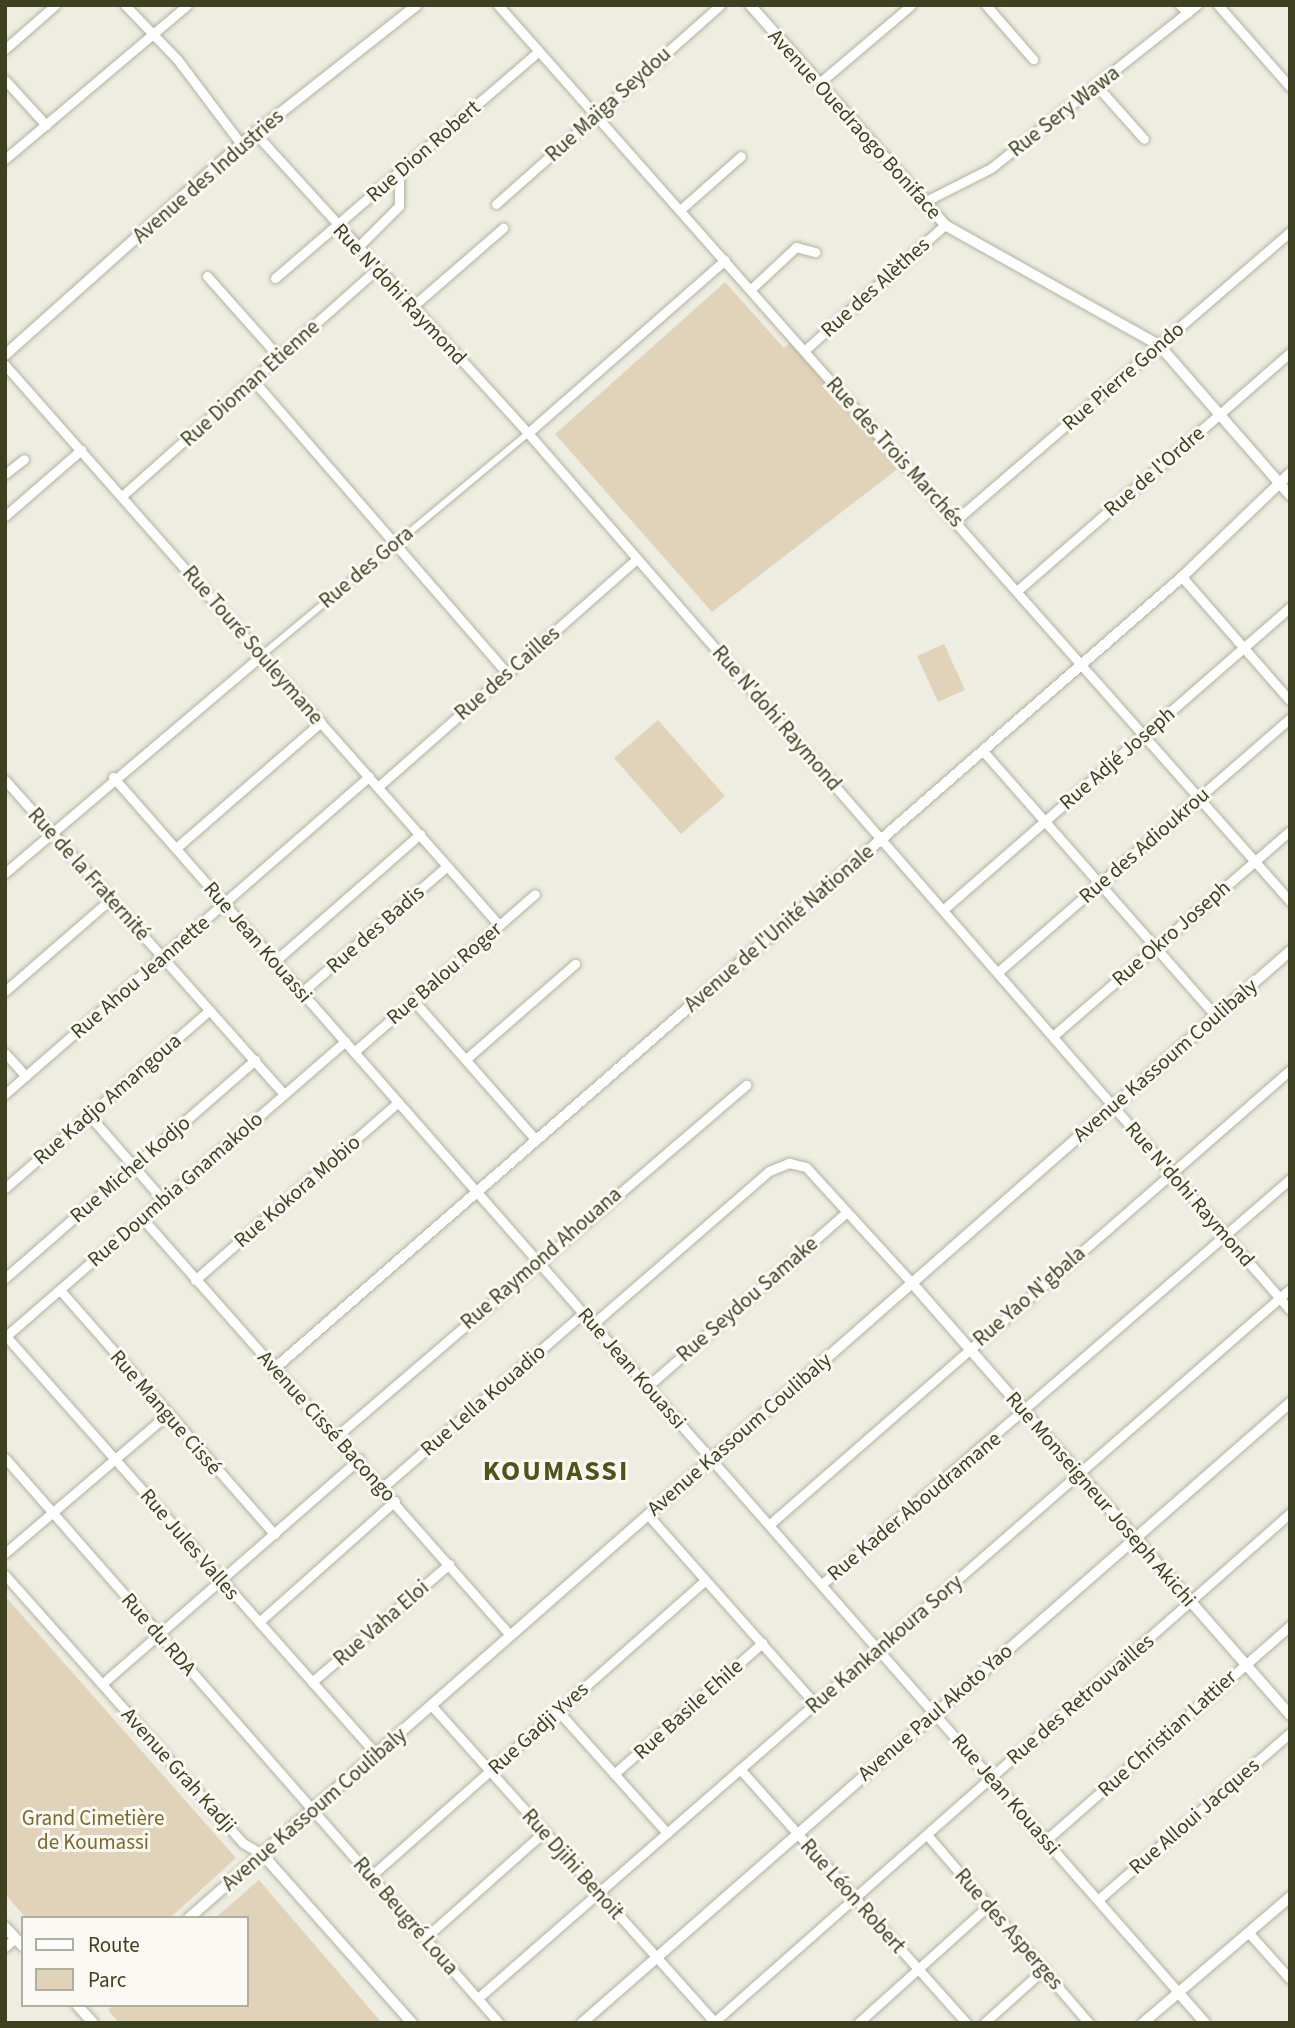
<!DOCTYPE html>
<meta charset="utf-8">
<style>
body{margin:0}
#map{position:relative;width:1295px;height:2028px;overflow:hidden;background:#eeede2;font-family:"Source Sans 3",sans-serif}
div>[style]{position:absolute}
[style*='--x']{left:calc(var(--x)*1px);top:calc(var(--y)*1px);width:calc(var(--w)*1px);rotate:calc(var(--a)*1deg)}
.green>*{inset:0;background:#e1d3b9}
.roads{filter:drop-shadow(0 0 2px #b2b3a0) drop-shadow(0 0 2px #b2b3a0)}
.pedestrian>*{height:6px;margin:-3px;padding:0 3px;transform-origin:3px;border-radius:3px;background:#fff}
.minor>*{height:9px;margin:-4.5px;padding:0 4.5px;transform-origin:4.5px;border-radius:4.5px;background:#fff}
.tertiary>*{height:10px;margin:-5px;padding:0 5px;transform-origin:5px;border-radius:5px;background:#fff}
span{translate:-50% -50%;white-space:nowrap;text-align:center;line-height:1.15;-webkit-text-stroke:6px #faf9f3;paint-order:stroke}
.street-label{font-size:21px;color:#3d4120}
.park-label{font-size:21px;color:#7c6926}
.district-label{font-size:28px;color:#4d5519;font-weight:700;letter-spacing:2px}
.frame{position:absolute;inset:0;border:7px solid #3d4120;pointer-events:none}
.legend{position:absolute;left:21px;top:1916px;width:228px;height:91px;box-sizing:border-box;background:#faf9f3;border:2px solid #aeaf9f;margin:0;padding:9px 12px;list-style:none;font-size:21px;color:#3d4120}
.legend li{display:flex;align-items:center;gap:14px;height:35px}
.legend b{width:35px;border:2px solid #aeaf9f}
</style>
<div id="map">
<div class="green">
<i style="clip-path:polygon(725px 282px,784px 348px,790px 343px,900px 467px,712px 612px,555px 434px)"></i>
<i style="clip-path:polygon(944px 644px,965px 690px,938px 702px,917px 656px)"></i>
<i style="clip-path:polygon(658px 720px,725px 796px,681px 834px,614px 758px)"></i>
<i style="clip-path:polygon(5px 1596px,236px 1858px,170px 1918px,26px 1918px,5px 1894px)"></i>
<i style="clip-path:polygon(259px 1880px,382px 2023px,119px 2023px,108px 2010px,113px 2005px,247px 2005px,247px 1918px,215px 1918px)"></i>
</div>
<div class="roads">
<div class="pedestrian">
<i style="--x:262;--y:655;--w:346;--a:-39.8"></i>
</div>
<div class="minor">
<i style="--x:125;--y:5;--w:75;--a:46.1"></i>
<i style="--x:177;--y:59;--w:106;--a:53"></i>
<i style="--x:498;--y:5;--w:1196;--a:48.53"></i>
<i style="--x:986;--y:5;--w:72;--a:49"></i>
<i style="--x:1180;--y:5;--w:11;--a:45"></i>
<i style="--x:1218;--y:5;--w:109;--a:48.7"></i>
<i style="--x:5;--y:49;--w:67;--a:-41.3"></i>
<i style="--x:5;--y:80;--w:61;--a:47.7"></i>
<i style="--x:818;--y:84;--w:122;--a:-40.3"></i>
<i style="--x:1096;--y:85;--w:72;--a:48.4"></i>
<i style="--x:255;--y:133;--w:406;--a:47.7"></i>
<i style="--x:528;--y:433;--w:1162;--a:49.01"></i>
<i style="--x:5;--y:159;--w:238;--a:-40.2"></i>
<i style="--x:922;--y:203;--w:77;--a:-26.9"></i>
<i style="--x:991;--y:168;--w:263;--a:-38.4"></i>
<i style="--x:496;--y:204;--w:300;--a:-41.6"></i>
<i style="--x:680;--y:210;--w:81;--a:-41.5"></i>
<i style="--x:357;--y:248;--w:59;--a:-45"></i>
<i style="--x:399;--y:206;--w:34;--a:-90"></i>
<i style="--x:207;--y:276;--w:108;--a:48.4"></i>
<i style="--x:275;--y:278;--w:348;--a:-40.7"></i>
<i style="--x:751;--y:289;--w:62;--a:-43"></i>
<i style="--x:796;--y:247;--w:20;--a:15"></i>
<i style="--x:412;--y:307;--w:121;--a:-41"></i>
<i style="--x:805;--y:350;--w:188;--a:-41.8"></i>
<i style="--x:5;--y:365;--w:747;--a:48.58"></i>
<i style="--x:253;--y:380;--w:388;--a:49.1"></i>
<i style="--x:528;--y:433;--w:262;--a:-41.3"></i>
<i style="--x:5;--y:474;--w:24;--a:-38"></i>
<i style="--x:122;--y:496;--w:343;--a:-41.7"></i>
<i style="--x:5;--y:516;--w:101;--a:-41"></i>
<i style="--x:956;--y:520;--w:441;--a:-40.8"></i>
<i style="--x:1182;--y:577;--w:164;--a:48.9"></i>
<i style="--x:1018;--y:590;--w:361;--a:-41.1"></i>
<i style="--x:983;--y:751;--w:353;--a:48.7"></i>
<i style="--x:113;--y:777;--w:1616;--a:48.76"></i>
<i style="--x:5;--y:780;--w:420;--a:48.4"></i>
<i style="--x:378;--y:787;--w:345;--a:-41.4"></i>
<i style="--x:176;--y:848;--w:192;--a:-41"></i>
<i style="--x:5;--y:873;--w:337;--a:-40.3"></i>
<i style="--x:944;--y:909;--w:459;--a:-41.1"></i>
<i style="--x:275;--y:961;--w:193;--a:-41.2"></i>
<i style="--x:998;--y:972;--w:387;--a:-41"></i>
<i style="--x:5;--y:991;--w:140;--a:-41"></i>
<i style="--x:302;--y:992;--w:192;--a:-41"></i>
<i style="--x:413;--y:1000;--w:186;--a:48.7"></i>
<i style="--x:1053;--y:1036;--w:313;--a:-40.9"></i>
<i style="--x:354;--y:1052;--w:240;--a:-41.1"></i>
<i style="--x:5;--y:1053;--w:31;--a:48"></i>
<i style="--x:466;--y:1059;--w:145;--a:-41.1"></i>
<i style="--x:5;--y:1094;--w:483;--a:-41.1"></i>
<i style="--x:89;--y:1115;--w:113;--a:49"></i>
<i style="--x:5;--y:1188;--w:271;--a:-41"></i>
<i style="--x:142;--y:1218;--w:556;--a:48.57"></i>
<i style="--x:5;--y:1278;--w:332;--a:-41.1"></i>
<i style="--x:195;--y:1280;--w:270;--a:-41.2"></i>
<i style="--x:60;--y:1290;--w:325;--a:48.7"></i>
<i style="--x:593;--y:1324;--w:233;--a:-41"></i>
<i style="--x:769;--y:1171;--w:22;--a:-22"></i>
<i style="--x:789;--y:1163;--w:17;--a:13"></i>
<i style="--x:806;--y:1167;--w:157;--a:47.6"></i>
<i style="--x:5;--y:1335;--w:560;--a:48.48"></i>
<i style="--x:5;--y:1337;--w:451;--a:-41"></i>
<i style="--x:648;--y:1386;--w:264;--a:-41.2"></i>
<i style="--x:338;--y:1435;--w:538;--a:-40.62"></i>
<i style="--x:5;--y:1458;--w:751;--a:48.84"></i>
<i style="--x:383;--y:1487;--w:265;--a:-41"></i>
<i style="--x:648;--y:1515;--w:252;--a:48.5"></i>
<i style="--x:770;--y:1524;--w:690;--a:-41.12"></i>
<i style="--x:5;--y:1553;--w:214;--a:-40.5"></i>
<i style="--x:5;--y:1575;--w:358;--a:48.4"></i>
<i style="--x:243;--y:1843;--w:22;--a:30"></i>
<i style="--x:822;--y:1584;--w:619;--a:-40.87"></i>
<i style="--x:259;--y:1622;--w:182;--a:-41.7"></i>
<i style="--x:312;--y:1682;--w:181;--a:-40.7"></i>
<i style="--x:102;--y:1684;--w:342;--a:-41.2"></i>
<i style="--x:431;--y:1705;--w:426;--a:48.2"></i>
<i style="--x:558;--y:1711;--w:164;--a:48.2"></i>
<i style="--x:740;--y:1769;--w:340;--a:48.3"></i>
<i style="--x:614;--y:1774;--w:198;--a:-41.5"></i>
<i style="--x:928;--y:1836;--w:247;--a:49.3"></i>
<i style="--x:1046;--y:1840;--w:325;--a:-41.3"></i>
<i style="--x:371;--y:1876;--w:446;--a:-41.5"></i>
<i style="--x:1099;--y:1899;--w:253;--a:-41"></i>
<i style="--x:1248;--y:1932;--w:63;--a:48.2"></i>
<i style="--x:425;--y:1938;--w:159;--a:-41.7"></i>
<i style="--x:5;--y:1947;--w:13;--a:-42"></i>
<i style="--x:478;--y:1998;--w:1078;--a:-41.13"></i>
<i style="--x:713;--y:2023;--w:770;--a:-41.47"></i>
<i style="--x:858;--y:2023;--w:176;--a:-42"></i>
<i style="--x:984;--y:2023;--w:81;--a:-42"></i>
</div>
<div class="tertiary">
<i style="--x:750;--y:5;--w:294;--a:48.4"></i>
<i style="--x:945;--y:225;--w:245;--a:29.3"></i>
<i style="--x:1159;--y:345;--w:199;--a:48.9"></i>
<i style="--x:5;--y:355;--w:317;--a:-41.8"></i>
<i style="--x:241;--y:144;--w:224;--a:-38.3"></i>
<i style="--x:912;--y:1283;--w:574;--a:48.81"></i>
<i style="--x:274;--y:1369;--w:1205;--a:-41.1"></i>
<i style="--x:1182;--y:577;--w:150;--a:-43.9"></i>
<i style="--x:262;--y:1854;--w:226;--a:48.4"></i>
<i style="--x:189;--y:1918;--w:1465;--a:-41.29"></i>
<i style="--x:5;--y:1927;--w:26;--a:47"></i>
<i style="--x:1178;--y:1992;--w:41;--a:48.9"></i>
<i style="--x:77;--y:2005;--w:24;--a:48"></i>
<i style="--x:582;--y:2023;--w:941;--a:-41.21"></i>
<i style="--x:1143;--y:2023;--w:194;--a:-40.6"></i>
</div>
</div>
<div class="street-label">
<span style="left:608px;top:104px;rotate:-42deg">Rue Maïga Seydou</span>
<span style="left:1064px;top:111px;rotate:-38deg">Rue Sery Wawa</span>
<span style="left:855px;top:124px;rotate:48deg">Avenue Ouedraogo Boniface</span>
<span style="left:423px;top:151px;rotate:-41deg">Rue Dion Robert</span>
<span style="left:208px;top:176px;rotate:-41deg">Avenue des Industries</span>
<span style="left:875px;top:287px;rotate:-42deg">Rue des Alèthes</span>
<span style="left:400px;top:294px;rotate:47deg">Rue N'dohi Raymond</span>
<span style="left:1123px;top:376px;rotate:-41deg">Rue Pierre Gondo</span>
<span style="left:250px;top:383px;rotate:-42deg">Rue Dioman Etienne</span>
<span style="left:895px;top:452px;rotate:48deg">Rue des Trois Marchés</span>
<span style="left:1154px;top:471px;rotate:-41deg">Rue de l'Ordre</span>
<span style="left:366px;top:567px;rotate:-40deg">Rue des Gora</span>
<span style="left:253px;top:645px;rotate:49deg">Rue Touré Souleymane</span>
<span style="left:507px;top:673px;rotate:-41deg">Rue des Cailles</span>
<span style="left:777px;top:718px;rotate:49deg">Rue N'dohi Raymond</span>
<span style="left:1117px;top:758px;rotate:-41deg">Rue Adjé Joseph</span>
<span style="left:1144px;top:845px;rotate:-41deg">Rue des Adioukrou</span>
<span style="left:89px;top:874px;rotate:48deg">Rue de la Fraternité</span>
<span style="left:779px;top:928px;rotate:-41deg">Avenue de l'Unité Nationale</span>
<span style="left:375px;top:929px;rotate:-41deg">Rue des Badis</span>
<span style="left:1171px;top:933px;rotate:-41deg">Rue Okro Joseph</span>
<span style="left:258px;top:942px;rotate:49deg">Rue Jean Kouassi</span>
<span style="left:444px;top:973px;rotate:-41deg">Rue Balou Roger</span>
<span style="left:140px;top:977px;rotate:-41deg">Rue Ahou Jeannette</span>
<span style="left:1165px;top:1060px;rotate:-41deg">Avenue Kassoum Coulibaly</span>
<span style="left:107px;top:1099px;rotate:-41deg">Rue Kadjo Amangoua</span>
<span style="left:130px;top:1169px;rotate:-41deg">Rue Michel Kodjo</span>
<span style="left:175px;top:1189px;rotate:-41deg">Rue Doumbia Gnamakolo</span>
<span style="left:297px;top:1191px;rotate:-41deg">Rue Kokora Mobio</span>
<span style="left:1190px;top:1194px;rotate:49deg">Rue N'dohi Raymond</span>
<span style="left:541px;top:1258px;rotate:-41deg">Rue Raymond Ahouana</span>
<span style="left:1029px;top:1296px;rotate:-41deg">Rue Yao N'gbala</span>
<span style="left:747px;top:1299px;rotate:-41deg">Rue Seydou Samake</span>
<span style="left:632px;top:1368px;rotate:49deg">Rue Jean Kouassi</span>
<span style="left:483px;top:1400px;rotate:-41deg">Rue Lella Kouadio</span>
<span style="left:166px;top:1412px;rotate:49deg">Rue Mangue Cissé</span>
<span style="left:327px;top:1426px;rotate:48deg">Avenue Cissé Bacongo</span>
<span style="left:739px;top:1434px;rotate:-41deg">Avenue Kassoum Coulibaly</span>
<span style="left:1101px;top:1499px;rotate:49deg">Rue Monseigneur Joseph Akichi</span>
<span style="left:914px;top:1506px;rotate:-40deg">Rue Kader Aboudramane</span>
<span style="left:190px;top:1544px;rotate:49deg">Rue Jules Valles</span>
<span style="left:381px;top:1623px;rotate:-41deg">Rue Vaha Eloi</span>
<span style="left:159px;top:1634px;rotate:49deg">Rue du RDA</span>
<span style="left:884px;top:1644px;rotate:-41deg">Rue Kankankoura Sory</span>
<span style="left:1080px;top:1699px;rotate:-41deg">Rue des Retrouvailles</span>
<span style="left:688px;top:1709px;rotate:-42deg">Rue Basile Ehile</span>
<span style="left:935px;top:1712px;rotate:-41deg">Avenue Paul Akoto Yao</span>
<span style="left:538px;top:1728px;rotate:-42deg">Rue Gadji Yves</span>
<span style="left:1167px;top:1733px;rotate:-42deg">Rue Christian Lattier</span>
<span style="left:179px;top:1770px;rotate:48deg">Avenue Grah Kadji</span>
<span style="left:1006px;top:1794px;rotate:49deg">Rue Jean Kouassi</span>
<span style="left:314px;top:1809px;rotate:-41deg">Avenue Kassoum Coulibaly</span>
<span style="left:1194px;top:1816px;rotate:-41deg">Rue Alloui Jacques</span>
<span style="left:573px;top:1864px;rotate:48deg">Rue Djihi Benoit</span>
<span style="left:853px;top:1896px;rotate:48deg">Rue Léon Robert</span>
<span style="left:406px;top:1916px;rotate:49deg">Rue Beugré Loua</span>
<span style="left:1009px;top:1929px;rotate:49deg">Rue des Asperges</span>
</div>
<div class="park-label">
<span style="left:93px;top:1830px">Grand Cimetière<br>de Koumassi</span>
</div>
<div class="district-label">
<span style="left:556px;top:1471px">KOUMASSI</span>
</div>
<div class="frame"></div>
<ul class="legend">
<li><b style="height:9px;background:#fff"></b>Route</li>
<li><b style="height:19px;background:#e1d3b9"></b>Parc</li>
</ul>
</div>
